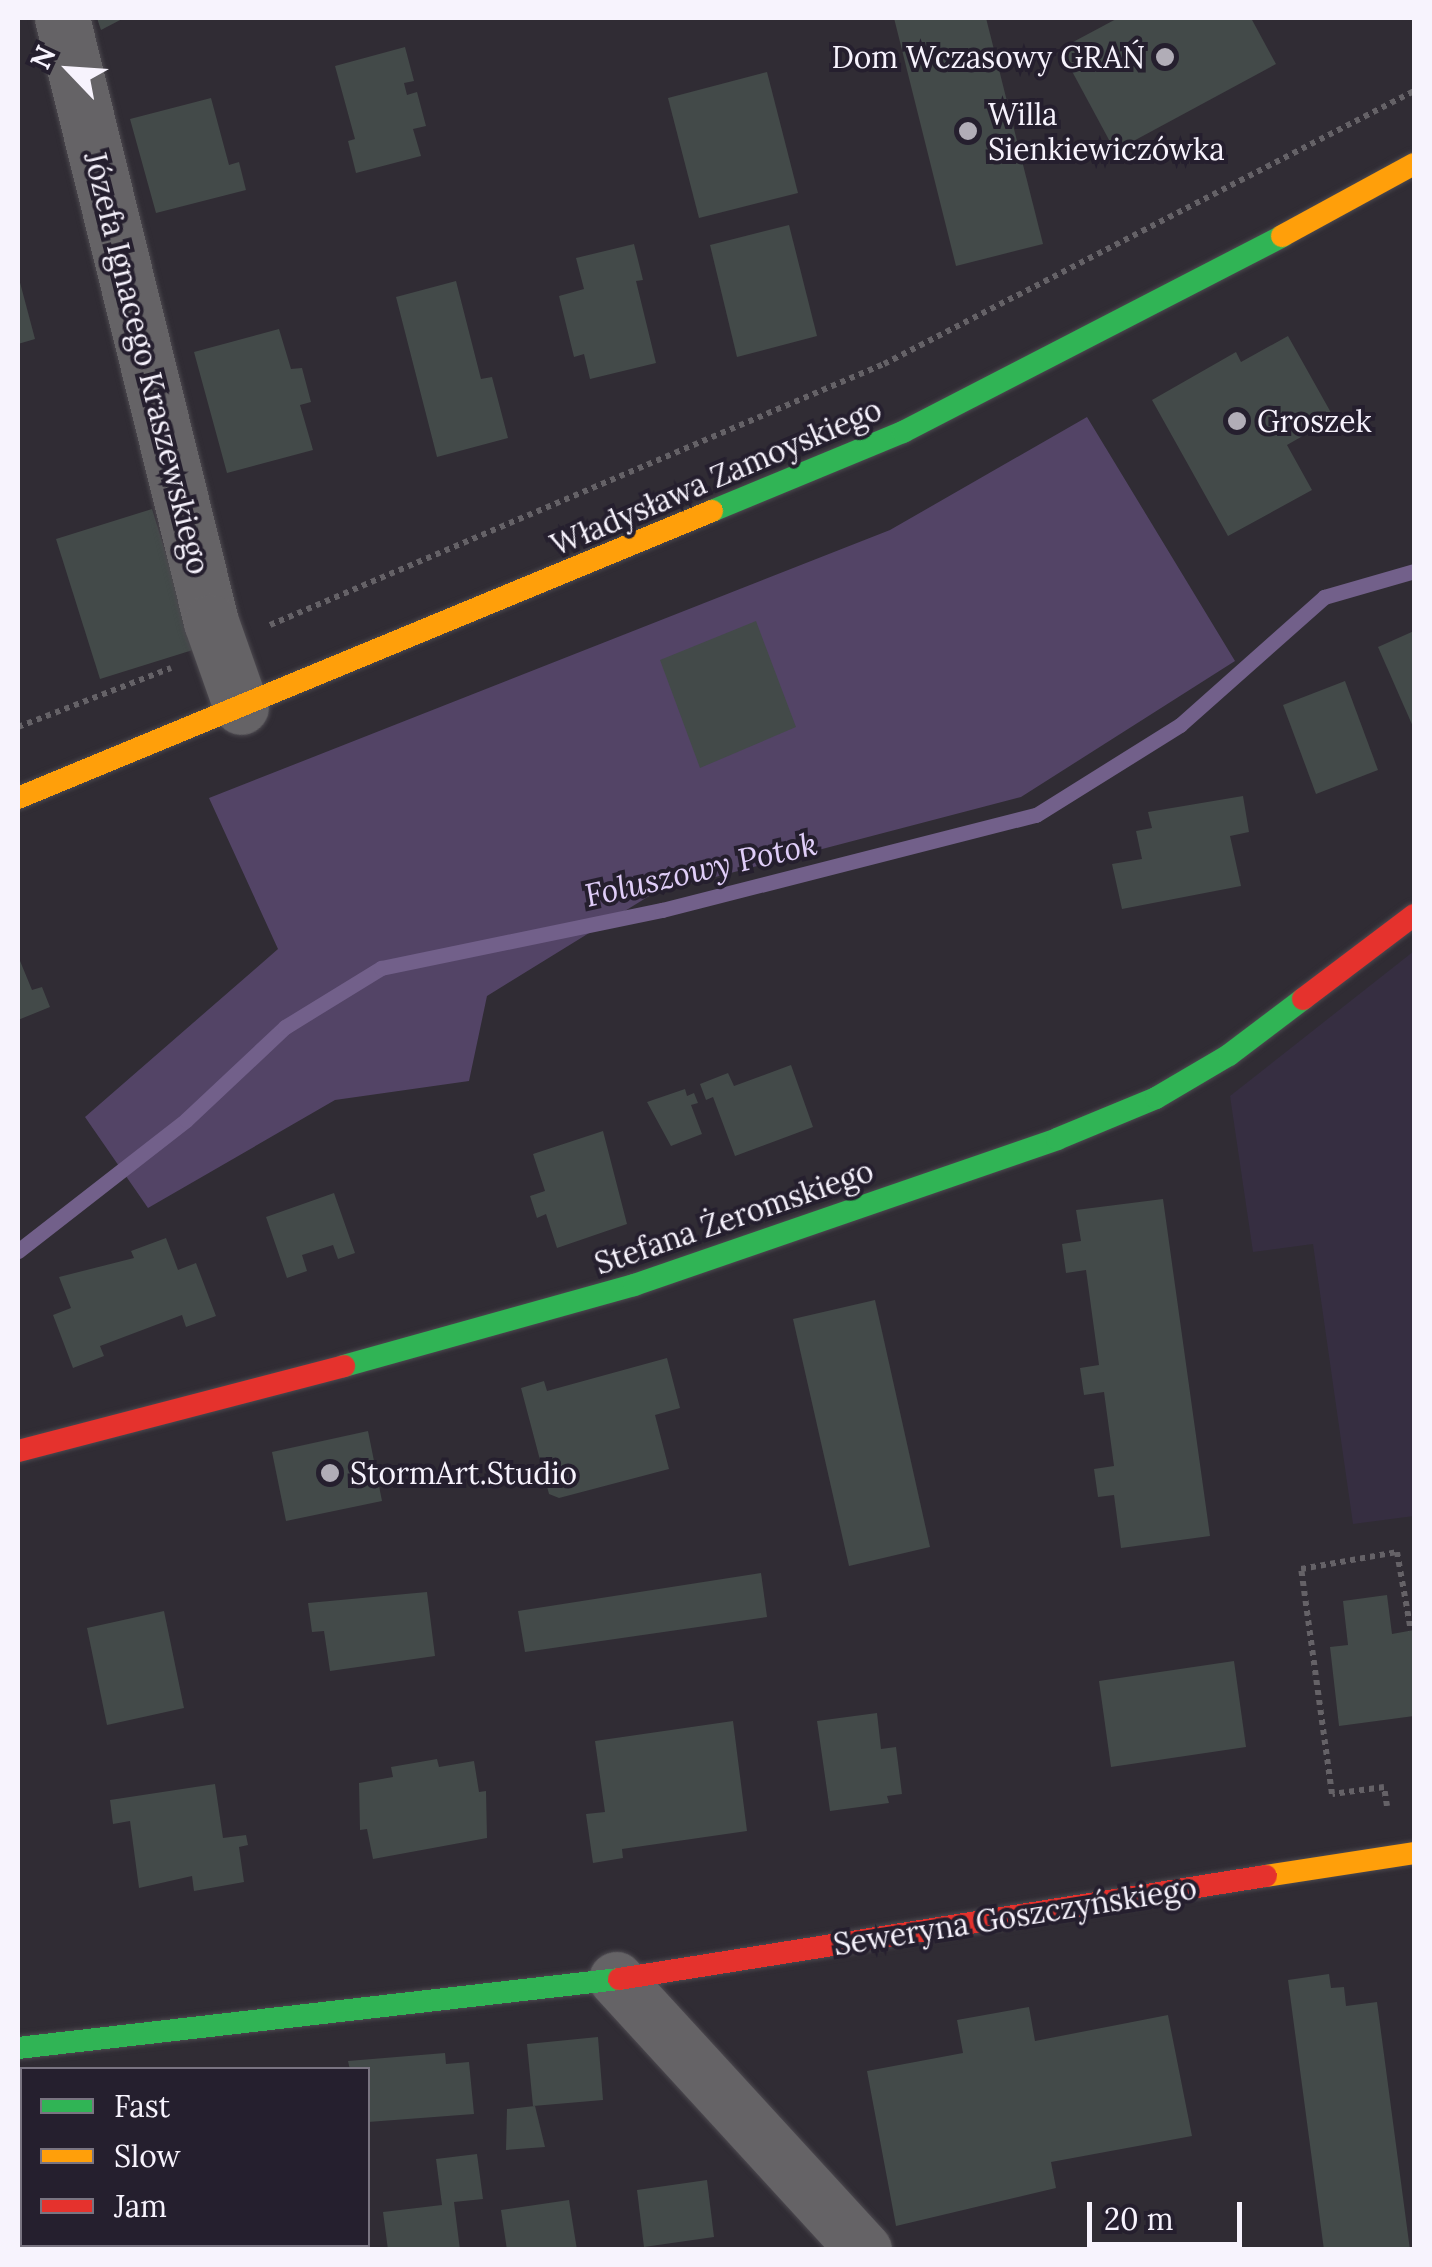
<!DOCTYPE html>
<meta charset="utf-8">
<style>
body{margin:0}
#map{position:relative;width:1432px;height:2267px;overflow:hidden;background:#302c34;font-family:Lora,serif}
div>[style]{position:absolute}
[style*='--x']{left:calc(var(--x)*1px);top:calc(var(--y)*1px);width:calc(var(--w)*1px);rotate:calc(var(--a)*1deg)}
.built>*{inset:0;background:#362e41}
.green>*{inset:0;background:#534466}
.stream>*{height:15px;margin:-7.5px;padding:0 7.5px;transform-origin:7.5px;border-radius:7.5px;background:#72608a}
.building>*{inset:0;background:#434a49}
.path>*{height:6px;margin-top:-3px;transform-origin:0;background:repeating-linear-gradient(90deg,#656267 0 5px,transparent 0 10px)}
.roads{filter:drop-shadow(0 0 2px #4c494f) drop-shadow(0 0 2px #4c494f)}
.street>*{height:55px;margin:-27.5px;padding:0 27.5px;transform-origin:27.5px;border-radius:27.5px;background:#656366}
.fast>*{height:22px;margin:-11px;padding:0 11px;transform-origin:11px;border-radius:11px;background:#30b455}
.slow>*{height:22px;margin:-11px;padding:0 11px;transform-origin:11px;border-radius:11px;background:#ff9f0a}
.jam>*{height:22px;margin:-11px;padding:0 11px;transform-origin:11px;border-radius:11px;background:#e5322d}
.dots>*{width:28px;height:28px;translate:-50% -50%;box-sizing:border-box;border:5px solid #251f2e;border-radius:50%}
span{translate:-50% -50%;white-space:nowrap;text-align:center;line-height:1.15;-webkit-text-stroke:8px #251f2e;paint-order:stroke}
.poi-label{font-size:30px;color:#f7f3fd}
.right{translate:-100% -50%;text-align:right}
.left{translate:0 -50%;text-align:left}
.street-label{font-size:30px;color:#f7f3fd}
.water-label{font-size:32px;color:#e0cef9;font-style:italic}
.frame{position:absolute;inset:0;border:20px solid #f7f3fd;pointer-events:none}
.legend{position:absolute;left:20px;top:2067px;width:350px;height:180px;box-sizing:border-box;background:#251f2e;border:2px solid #797481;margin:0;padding:12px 18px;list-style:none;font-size:30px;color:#f7f3fd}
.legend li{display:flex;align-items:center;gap:20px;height:50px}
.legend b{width:50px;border:2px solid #797481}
.north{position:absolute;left:20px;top:20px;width:100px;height:100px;-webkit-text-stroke:8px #251f2e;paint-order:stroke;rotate:295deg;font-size:28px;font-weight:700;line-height:40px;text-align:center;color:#f7f3fd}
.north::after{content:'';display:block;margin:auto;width:35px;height:45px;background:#f7f3fd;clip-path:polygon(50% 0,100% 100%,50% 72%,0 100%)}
.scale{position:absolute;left:1087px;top:2202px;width:155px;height:45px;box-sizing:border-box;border:5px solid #f7f3fd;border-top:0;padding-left:12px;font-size:30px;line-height:35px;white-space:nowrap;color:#f7f3fd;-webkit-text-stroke:8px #251f2e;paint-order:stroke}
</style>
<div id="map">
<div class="built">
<i style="clip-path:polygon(1414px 951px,1414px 1516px,1353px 1524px,1313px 1244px,1253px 1252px,1230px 1096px)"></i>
</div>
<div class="green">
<i style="clip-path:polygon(1087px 417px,1235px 661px,1021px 797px,654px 893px,487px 996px,469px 1081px,335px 1100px,148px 1208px,85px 1117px,278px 949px,209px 798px,890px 530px)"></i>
</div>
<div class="stream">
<i style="--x:18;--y:1251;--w:213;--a:-37.9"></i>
<i style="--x:186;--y:1120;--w:136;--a:-43.2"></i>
<i style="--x:285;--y:1027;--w:113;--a:-31.6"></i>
<i style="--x:381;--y:968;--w:287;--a:-11.7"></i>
<i style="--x:662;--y:910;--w:386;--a:-14.3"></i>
<i style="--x:1036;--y:815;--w:170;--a:-32"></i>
<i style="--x:1180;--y:725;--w:193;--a:-41.6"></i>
<i style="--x:1324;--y:597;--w:94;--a:-16.1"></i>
</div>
<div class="building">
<i style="clip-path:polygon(97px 18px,124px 18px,101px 30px)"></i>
<i style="clip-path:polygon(894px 18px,986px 18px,1043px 244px,956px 266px)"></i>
<i style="clip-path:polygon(1118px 18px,1251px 18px,1276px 64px,1115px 151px,1060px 49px)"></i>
<i style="clip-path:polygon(405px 47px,414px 81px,404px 83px,407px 95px,417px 92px,426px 126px,413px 129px,421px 156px,356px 173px,348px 141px,355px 139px,335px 66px)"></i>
<i style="clip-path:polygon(767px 72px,798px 193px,699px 218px,668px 98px)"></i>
<i style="clip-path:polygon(211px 98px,229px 165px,239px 162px,246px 190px,156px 213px,130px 119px)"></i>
<i style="clip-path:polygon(789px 225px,817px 336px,737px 357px,710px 245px)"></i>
<i style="clip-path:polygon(634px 244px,643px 280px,636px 281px,656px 363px,590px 379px,584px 354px,574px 357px,559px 296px,584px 289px,576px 258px)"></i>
<i style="clip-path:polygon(18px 275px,35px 339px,18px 344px)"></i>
<i style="clip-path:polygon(456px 281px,481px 379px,492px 377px,508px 438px,437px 457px,396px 297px)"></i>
<i style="clip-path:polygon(279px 329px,291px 369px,302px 368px,311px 402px,300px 405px,313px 450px,227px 473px,194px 352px)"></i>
<i style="clip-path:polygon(1288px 336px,1334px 418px,1287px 445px,1312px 490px,1228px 536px,1152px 400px,1236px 352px,1241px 362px)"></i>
<i style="clip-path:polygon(152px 509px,196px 649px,100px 679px,56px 539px)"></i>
<i style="clip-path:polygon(756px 621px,796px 727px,700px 768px,660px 660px)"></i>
<i style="clip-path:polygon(1414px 631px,1414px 729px,1378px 647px)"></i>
<i style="clip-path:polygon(1345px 681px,1378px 770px,1316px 794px,1283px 705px)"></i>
<i style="clip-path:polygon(1243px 796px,1249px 832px,1230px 836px,1241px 886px,1122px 909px,1112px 864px,1142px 859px,1136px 831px,1152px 828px,1148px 812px)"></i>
<i style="clip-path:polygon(18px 956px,32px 990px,42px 987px,50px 1007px,18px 1020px)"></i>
<i style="clip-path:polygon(791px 1065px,813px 1127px,735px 1156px,713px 1097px,706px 1100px,700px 1084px,728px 1073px,734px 1086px)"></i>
<i style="clip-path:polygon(685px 1089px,687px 1096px,694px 1093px,698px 1103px,691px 1105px,702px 1134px,671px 1146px,647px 1102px)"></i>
<i style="clip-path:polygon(603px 1131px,627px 1224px,557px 1248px,546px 1214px,537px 1218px,530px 1196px,545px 1191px,533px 1154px)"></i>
<i style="clip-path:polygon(334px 1193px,355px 1253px,338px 1259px,333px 1245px,302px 1255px,307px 1271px,287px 1278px,266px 1217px)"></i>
<i style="clip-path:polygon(1163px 1199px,1210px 1536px,1121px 1548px,1114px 1495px,1098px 1497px,1094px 1469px,1114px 1466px,1104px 1392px,1084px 1395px,1080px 1368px,1099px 1365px,1086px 1270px,1066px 1273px,1062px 1244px,1081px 1241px,1076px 1210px)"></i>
<i style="clip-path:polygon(166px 1238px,178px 1270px,196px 1263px,216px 1316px,186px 1327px,182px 1315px,100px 1346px,104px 1356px,73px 1368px,53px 1315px,71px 1308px,59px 1277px,134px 1258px,131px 1251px)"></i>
<i style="clip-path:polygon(875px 1300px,930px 1547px,849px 1566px,793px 1319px)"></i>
<i style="clip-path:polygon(667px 1358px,680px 1408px,655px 1415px,669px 1469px,559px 1498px,549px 1494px,521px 1388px,544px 1381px,547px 1391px)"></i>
<i style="clip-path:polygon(368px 1431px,382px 1501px,286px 1521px,272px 1452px)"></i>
<i style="clip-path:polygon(761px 1573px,767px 1617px,525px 1652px,518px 1611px)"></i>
<i style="clip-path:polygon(427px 1592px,435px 1656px,330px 1671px,324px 1631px,312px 1632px,308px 1603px)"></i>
<i style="clip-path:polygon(1387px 1595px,1392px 1634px,1414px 1630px,1414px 1716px,1339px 1726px,1330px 1647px,1348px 1645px,1343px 1601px)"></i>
<i style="clip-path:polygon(164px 1611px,184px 1708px,107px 1725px,87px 1628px)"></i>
<i style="clip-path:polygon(1234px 1661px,1246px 1747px,1111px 1767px,1099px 1681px)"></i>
<i style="clip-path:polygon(877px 1713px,881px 1749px,896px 1747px,902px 1794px,887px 1796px,889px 1803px,830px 1811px,817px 1721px)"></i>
<i style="clip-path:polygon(733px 1721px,747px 1831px,622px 1849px,623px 1858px,593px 1863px,586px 1814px,605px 1812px,595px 1741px)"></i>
<i style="clip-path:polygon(437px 1759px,439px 1767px,474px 1761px,479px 1792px,486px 1791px,487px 1838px,373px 1859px,367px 1829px,360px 1830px,359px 1783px,393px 1777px,391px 1767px)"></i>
<i style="clip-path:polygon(215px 1784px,223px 1838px,246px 1835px,248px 1845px,239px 1847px,244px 1882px,194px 1891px,192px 1876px,139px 1888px,130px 1821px,113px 1824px,110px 1800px)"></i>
<i style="clip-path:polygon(1329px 1974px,1331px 1988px,1344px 1987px,1346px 2006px,1377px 2002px,1410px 2250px,1324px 2250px,1288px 1980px)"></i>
<i style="clip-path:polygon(1029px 2007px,1035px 2041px,1168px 2015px,1192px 2136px,1051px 2162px,1056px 2188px,896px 2226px,867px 2071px,963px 2053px,957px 2020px)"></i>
<i style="clip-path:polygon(598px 2037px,603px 2100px,533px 2106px,527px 2044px)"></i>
<i style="clip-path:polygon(445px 2053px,446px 2064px,469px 2062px,474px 2114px,368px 2122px,368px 2070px,350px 2070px,348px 2061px)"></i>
<i style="clip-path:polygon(22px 2101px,22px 2182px,18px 2183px,18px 2102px)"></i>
<i style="clip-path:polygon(535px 2106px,545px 2147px,506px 2150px,507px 2109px)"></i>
<i style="clip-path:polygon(477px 2154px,483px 2199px,454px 2202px,460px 2250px,388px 2250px,383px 2212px,442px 2205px,436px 2159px)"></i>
<i style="clip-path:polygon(707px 2180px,714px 2237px,644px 2247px,637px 2190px)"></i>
<i style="clip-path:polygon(569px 2200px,577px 2250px,507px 2250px,501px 2210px)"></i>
<i style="clip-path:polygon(22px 2203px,22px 2244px,81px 2250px,18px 2250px)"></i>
<i style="clip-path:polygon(211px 2244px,296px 2244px,297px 2250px,212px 2250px)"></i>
</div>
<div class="path">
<i style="--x:270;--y:625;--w:667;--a:-23.03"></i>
<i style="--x:884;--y:364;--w:596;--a:-27.25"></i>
<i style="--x:18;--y:727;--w:164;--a:-21.1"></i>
<i style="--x:1387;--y:1806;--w:19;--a:-99"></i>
<i style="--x:1384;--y:1787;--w:52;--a:172.3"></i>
<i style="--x:1332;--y:1794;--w:227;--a:-97.8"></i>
<i style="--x:1301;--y:1569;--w:97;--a:-10"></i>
<i style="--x:1397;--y:1552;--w:80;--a:80"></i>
</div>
<div class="roads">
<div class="street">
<i style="--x:62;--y:18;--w:622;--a:76.14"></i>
<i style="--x:211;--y:622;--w:90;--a:70.6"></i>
<i style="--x:616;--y:1979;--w:367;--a:47.5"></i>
</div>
<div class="fast">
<i style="--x:712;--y:511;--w:207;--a:-22.5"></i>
<i style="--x:903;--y:432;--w:427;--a:-27.3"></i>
<i style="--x:344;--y:1366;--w:301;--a:-15.6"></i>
<i style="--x:634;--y:1285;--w:447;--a:-19"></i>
<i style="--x:1057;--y:1139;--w:107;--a:-22.5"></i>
<i style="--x:1156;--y:1098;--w:85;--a:-30.5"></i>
<i style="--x:1229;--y:1055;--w:93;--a:-37.1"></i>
<i style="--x:18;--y:2048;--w:605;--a:-6.55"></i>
</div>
<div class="slow">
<i style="--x:1282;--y:236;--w:150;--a:-28.6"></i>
<i style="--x:18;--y:798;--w:751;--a:-22.47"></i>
<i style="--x:1266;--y:1876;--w:150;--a:-8.8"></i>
</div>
<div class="jam">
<i style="--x:1303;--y:999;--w:139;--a:-37.1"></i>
<i style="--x:18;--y:1451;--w:337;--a:-14.6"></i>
<i style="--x:619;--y:1979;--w:655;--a:-9.05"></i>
</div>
</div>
<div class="dots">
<i style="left:1165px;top:57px;background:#b1adb7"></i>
<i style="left:968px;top:131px;background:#b1adb7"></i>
<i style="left:1237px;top:421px;background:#b1adb7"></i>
<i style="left:330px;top:1473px;background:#b1adb7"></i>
</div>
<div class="poi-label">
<span class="right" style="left:1145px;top:57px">Dom Wczasowy GRAŃ</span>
<span class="left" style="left:988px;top:131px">Willa<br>Sienkiewiczówka</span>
<span class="left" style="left:1257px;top:421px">Groszek</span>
<span class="left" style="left:350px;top:1473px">StormArt.Studio</span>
</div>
<div class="street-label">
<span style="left:147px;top:363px;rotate:76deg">Józefa Ignacego Kraszewskiego</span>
<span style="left:716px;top:477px;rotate:-23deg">Władysława Zamoyskiego</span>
<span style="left:734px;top:1217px;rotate:-19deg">Stefana Żeromskiego</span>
<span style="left:1015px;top:1916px;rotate:-9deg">Seweryna Goszczyńskiego</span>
</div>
<div class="water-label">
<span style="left:701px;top:870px;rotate:-13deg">Foluszowy Potok</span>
</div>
<div class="frame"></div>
<ul class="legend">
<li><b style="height:12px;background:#30b455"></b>Fast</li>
<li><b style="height:12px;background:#ff9f0a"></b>Slow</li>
<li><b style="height:12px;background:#e5322d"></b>Jam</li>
</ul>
<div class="north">N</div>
<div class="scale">20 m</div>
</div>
